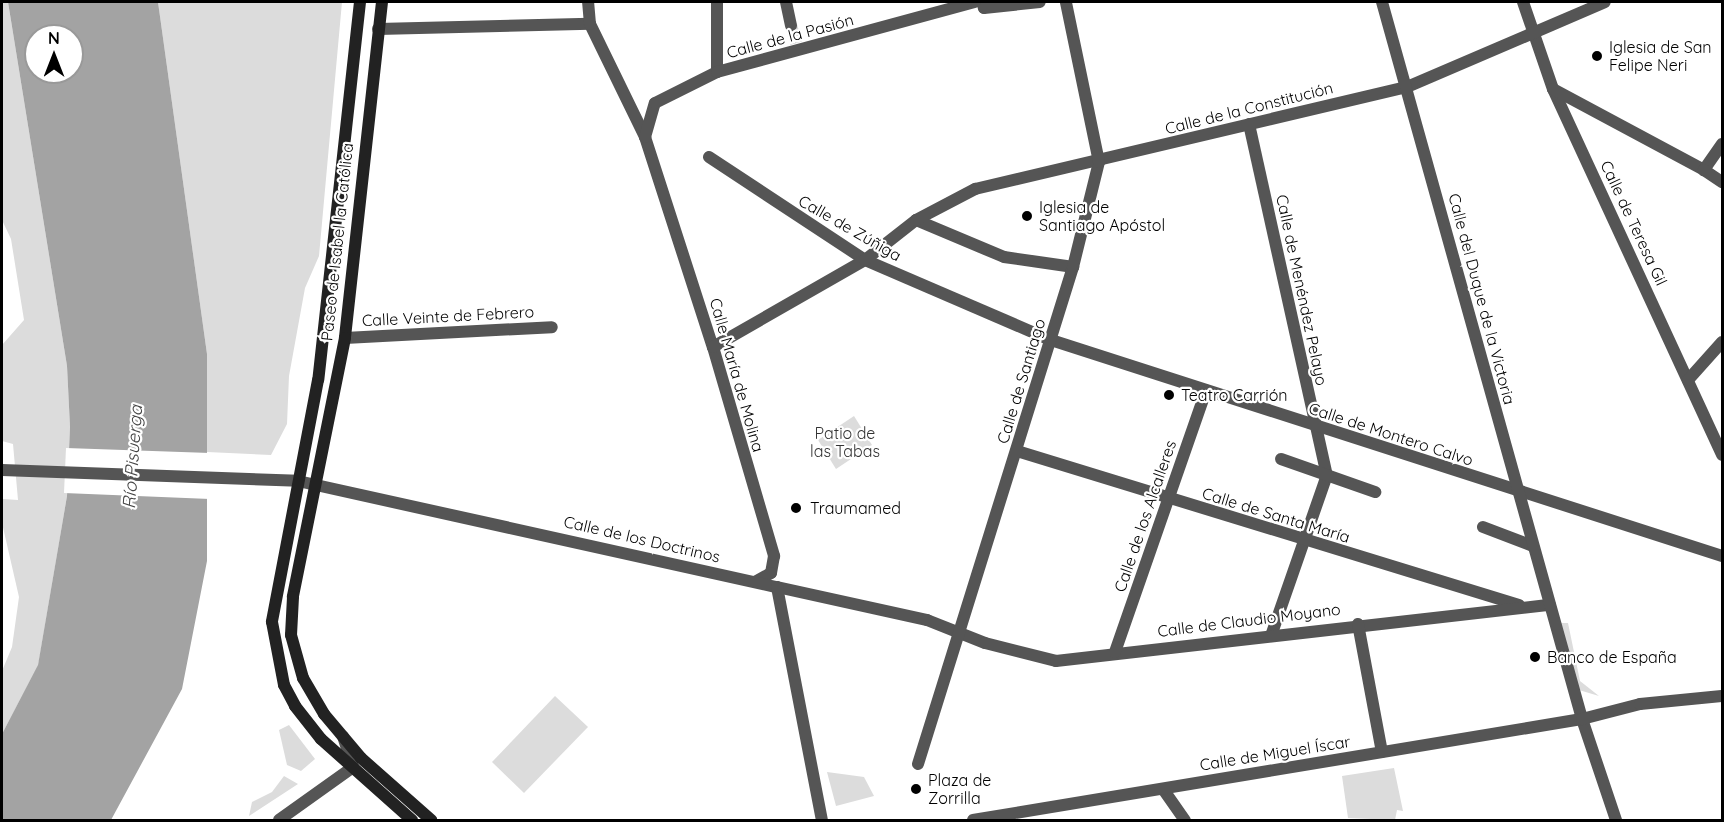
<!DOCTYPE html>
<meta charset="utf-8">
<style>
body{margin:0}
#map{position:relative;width:1724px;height:822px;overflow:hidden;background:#fff;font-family:Quicksand,sans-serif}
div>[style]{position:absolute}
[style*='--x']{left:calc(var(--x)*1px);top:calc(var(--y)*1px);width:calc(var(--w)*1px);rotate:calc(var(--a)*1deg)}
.green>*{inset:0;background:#dcdcdc}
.water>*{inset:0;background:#a3a3a3}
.pier>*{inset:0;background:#fff}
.pedestrian-tunnel>*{height:12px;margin-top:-6px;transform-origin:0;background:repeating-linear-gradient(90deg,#d9d9d9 0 12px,transparent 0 18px)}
.pedestrian>*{height:12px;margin:-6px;padding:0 6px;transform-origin:6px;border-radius:6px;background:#555}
.minor>*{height:12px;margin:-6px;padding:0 6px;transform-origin:6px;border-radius:6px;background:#555}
.tertiary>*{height:12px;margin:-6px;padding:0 6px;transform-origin:6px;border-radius:6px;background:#555}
.secondary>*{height:12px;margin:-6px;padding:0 6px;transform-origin:6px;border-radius:6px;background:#222}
.dots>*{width:16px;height:16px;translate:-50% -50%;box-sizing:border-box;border:3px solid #fff;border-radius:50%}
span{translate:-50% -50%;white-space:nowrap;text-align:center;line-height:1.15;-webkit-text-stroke:4.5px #fff;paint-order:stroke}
.street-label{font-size:16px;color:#000}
.poi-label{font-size:16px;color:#000}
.left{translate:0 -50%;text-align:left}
.park-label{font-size:16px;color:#333}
.water-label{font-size:18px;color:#444;font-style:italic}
.frame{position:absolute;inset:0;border:3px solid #000;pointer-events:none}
.north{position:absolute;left:24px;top:24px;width:60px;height:60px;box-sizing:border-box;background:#fff;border:2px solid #999;border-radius:50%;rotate:0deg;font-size:16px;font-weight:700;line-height:24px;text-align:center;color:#000}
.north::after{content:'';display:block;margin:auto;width:21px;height:27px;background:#000;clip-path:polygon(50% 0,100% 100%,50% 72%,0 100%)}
</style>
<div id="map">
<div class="green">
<i style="clip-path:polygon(2px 2px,8px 2px,67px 366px,70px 427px,67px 496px,38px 666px,2px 734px,2px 671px,12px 647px,19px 597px,2px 523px,3px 499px,18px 500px,13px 444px,2px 441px,2px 345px,24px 320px,11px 239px,2px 220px)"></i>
<i style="clip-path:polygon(158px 2px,342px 2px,319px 256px,305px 288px,289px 376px,287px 424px,271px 455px,207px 452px,207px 354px)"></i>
<i style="clip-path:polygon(854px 416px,872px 445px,836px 469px,818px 440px)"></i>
<i style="clip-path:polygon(1559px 623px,1568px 623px,1580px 681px,1599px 696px,1579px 690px)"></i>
<i style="clip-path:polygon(555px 696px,588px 727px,524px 793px,492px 762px)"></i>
<i style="clip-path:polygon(289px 725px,315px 759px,301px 771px,287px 765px,279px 730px)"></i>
<i style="clip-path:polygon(1394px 768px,1403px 811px,1397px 810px,1395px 820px,1348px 818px,1342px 776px)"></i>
<i style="clip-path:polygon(827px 772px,864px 777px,874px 796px,836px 806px)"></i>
<i style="clip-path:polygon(284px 776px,298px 784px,249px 816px,252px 802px,272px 792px)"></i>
</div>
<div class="water">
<i style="clip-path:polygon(evenodd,8px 2px,158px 2px,207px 354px,207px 561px,182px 689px,111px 820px,2px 820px,2px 734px,38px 665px,67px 496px,70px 427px,67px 366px,8px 2px,36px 36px,72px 36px,72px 72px,36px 72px,36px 36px)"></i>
</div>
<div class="pier">
<i style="clip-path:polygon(66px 448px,210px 453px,210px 499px,64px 493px)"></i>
</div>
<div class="pedestrian-tunnel">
<i style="--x:791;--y:25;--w:19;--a:74"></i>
</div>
<div class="pedestrian">
<i style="--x:786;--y:2;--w:24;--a:78"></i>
<i style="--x:982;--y:2;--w:6;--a:72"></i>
<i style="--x:984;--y:8;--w:56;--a:-6.1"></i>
<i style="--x:1523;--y:2;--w:92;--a:71"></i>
<i style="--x:1553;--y:89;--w:403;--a:65.2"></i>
<i style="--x:590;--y:24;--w:126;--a:64"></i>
<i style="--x:645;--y:137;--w:221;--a:72.1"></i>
<i style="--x:713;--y:347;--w:218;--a:73.7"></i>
<i style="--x:774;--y:556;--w:17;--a:100"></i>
<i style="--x:771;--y:573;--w:18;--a:151"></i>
<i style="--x:717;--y:72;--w:70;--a:-90"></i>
<i style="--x:1553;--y:89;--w:171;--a:28.2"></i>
<i style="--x:1249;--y:124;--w:360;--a:77.5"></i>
<i style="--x:1327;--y:475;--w:167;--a:109.2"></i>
<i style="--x:645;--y:137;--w:35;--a:-74"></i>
<i style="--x:655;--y:103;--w:69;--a:-26.6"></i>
<i style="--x:717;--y:72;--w:267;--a:-15.2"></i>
<i style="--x:1722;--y:144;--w:32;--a:125"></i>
<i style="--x:1704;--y:170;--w:22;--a:34"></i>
<i style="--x:709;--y:157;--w:187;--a:33.4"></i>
<i style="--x:865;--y:260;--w:202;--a:23.3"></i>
<i style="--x:1051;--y:340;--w:705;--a:17.84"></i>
<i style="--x:916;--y:220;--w:95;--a:22.8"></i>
<i style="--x:1004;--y:257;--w:70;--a:8.2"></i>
<i style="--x:713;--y:347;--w:175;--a:-29.8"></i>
<i style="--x:865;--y:260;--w:65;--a:-38.1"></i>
<i style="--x:916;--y:220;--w:67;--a:-27.7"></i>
<i style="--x:975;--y:189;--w:444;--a:-13.3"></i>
<i style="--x:1407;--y:87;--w:215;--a:-23.2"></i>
<i style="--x:1688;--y:380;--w:51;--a:-48.2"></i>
<i style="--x:1017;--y:451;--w:525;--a:17.05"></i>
<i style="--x:1281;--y:459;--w:100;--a:19.3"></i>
<i style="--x:1483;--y:527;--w:53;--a:20.8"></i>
<i style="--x:777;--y:587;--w:154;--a:12.4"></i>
<i style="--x:927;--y:620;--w:62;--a:21.6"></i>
<i style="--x:985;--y:643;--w:73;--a:14.2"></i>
<i style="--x:1056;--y:661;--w:497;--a:-6.5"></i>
<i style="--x:1358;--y:624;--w:130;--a:79.4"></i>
<i style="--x:1115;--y:652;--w:277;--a:-70.8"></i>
<i style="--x:918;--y:764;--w:521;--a:-72.68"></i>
<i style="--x:1073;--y:267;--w:108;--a:-76.1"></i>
<i style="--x:1099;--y:162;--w:163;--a:-101.7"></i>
</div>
<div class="minor">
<i style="--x:1382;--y:2;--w:744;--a:74.41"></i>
<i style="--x:378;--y:29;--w:212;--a:-1.4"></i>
<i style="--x:590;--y:24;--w:22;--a:-95"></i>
<i style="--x:345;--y:338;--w:207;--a:-3"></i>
<i style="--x:298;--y:481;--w:491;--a:12.5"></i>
<i style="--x:777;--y:587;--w:237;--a:79.1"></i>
<i style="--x:1163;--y:789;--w:38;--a:55"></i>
<i style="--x:279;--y:820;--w:91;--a:-35.6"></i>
<i style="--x:353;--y:767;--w:32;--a:-108"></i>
</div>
<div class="tertiary">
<i style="--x:2;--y:470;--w:296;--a:2.1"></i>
<i style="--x:1582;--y:719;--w:107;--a:71.4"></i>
<i style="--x:973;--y:820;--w:617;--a:-9.42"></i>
<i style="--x:1582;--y:719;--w:60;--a:-14.5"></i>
<i style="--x:1640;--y:704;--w:82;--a:-5.6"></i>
</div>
<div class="secondary">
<i style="--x:360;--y:2;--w:380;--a:96.3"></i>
<i style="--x:318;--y:380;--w:246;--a:100.8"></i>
<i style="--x:272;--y:622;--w:64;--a:79.2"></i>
<i style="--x:284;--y:685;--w:24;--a:62"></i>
<i style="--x:295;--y:706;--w:42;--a:51.8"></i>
<i style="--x:321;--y:739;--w:122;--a:41.7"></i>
<i style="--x:382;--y:2;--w:338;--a:96.3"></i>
<i style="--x:345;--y:338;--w:264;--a:101.4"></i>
<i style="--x:293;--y:597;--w:38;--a:93"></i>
<i style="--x:291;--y:635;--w:45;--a:74.4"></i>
<i style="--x:303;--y:678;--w:42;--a:59.7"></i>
<i style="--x:324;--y:714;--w:57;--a:49.9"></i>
<i style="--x:361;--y:758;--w:94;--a:41.5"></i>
</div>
<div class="dots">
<i style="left:1597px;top:56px;background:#000"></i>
<i style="left:1027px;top:216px;background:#000"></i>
<i style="left:1169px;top:395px;background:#000"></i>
<i style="left:796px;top:508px;background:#000"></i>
<i style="left:1535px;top:657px;background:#000"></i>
<i style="left:916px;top:789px;background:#000"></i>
</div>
<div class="street-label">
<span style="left:790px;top:36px;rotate:-15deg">Calle de la Pasión</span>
<span style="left:1249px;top:108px;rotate:-14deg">Calle de la Constitución</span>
<span style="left:1634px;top:223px;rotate:65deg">Calle de Teresa Gil</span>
<span style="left:850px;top:228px;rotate:30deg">Calle de Zúñiga</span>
<span style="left:337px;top:242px;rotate:-84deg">Paseo de Isabel la Católica</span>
<span style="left:1302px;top:290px;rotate:78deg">Calle de Menéndez Pelayo</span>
<span style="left:1482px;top:299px;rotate:75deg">Calle del Duque de la Victoria</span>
<span style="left:448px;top:316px;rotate:-3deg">Calle Veinte de Febrero</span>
<span style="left:737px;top:375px;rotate:74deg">Calle María de Molina</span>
<span style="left:1021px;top:381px;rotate:-73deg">Calle de Santiago</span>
<span style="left:1391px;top:434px;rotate:18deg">Calle de Montero Calvo</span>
<span style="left:1276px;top:515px;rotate:17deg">Calle de Santa María</span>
<span style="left:1145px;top:516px;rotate:-71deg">Calle de los Alcalleres</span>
<span style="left:642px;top:539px;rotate:13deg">Calle de los Doctrinos</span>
<span style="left:1249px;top:620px;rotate:-7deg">Calle de Claudio Moyano</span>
<span style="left:1275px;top:753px;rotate:-9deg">Calle de Miguel Íscar</span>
</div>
<div class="poi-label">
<span class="left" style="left:1609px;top:56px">Iglesia de San<br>Felipe Neri</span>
<span class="left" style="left:1039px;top:216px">Iglesia de<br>Santiago Apóstol</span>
<span class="left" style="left:1181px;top:395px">Teatro Carrión</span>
<span class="left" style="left:810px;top:508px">Traumamed</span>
<span class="left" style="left:1547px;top:657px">Banco de España</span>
<span class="left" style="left:928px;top:789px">Plaza de<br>Zorrilla</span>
</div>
<div class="park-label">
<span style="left:845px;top:442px">Patio de<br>las Tabas</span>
</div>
<div class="water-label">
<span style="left:133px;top:457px;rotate:-86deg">Río Pisuerga</span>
</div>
<div class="frame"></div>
<div class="north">N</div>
</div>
